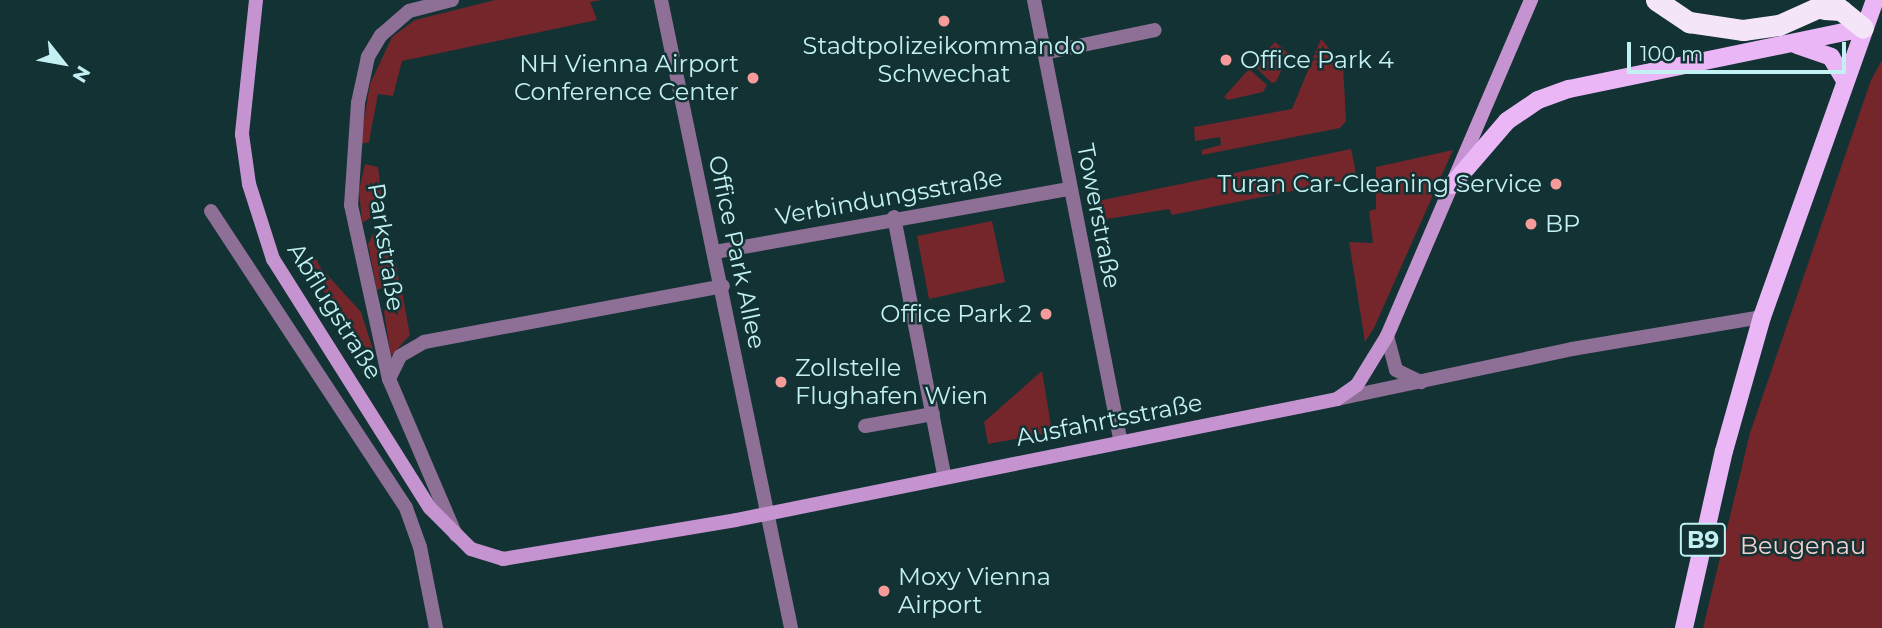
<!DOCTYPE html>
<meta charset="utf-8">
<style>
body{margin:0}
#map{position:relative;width:1882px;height:628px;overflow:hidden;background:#123234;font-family:Montserrat,sans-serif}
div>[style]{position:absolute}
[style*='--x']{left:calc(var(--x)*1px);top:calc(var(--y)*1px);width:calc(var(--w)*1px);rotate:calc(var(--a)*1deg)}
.green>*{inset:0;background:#74262b}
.street>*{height:14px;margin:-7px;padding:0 7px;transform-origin:7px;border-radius:7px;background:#8e6f95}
.secondary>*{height:14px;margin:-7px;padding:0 7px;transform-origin:7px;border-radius:7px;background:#c693d1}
.primary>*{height:18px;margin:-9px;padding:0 9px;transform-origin:9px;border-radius:9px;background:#eab6f6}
.highway>*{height:21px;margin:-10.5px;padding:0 10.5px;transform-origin:10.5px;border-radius:10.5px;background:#f5e5f8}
.dots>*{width:19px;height:19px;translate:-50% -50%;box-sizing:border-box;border:4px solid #123234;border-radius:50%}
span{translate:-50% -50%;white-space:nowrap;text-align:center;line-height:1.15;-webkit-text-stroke:5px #123234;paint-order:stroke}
.shield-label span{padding:2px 5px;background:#123234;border:2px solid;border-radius:5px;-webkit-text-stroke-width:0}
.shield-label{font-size:23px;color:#c3f1f3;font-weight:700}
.poi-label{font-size:24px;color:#c3f1f3}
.left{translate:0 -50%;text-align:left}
.right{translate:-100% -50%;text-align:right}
.street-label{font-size:24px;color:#c3f1f3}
.park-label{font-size:24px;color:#f1d0cf}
.north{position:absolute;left:28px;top:28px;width:70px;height:70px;-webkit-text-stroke:5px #123234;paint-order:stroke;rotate:121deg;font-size:19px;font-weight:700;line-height:28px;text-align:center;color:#c3f1f3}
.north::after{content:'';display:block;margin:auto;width:24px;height:32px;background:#c3f1f3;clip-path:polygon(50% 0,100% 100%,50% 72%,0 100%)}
.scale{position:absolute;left:1627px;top:42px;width:219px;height:32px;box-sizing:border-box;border:4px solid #c3f1f3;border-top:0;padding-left:9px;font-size:21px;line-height:24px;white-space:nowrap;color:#c3f1f3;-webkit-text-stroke:5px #123234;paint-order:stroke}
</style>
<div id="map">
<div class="green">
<i style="clip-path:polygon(495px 0,602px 0,590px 2px,597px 20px,402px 61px,393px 96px,378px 94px,369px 142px,360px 144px,370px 84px,392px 37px,415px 20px)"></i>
<i style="clip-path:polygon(1321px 39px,1343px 64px,1346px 121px,1340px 128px,1202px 155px,1202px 150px,1221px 145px,1220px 137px,1195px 141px,1194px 127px,1292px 109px)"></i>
<i style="clip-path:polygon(1275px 42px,1289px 54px,1276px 82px,1272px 83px,1253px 65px)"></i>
<i style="clip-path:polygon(1882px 60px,1882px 628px,1703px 628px,1750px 433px,1871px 80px)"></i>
<i style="clip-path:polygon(1249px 69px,1267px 85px,1263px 92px,1228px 100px,1224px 97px)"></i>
<i style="clip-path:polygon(1351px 149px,1357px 178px,1172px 215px,1169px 209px,1101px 220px,1098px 201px)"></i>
<i style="clip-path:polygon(1453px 150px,1374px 328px,1365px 342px,1349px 242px,1373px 243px,1369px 211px,1376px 209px,1376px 167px)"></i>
<i style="clip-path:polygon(365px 164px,378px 167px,383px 210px,362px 223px,359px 190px)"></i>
<i style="clip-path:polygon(992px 221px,1005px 282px,929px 299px,917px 236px)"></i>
<i style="clip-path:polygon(390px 231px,399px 281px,377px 290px,368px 244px,373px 234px)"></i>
<i style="clip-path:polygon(314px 255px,320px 267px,361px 312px,375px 356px,357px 339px,321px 287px,308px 256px)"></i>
<i style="clip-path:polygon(402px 292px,410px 335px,391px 356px,384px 312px,392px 295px)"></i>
<i style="clip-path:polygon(1042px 371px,1052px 432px,988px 444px,984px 422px)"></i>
</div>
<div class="street">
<i style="--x:452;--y:0;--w:44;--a:165.7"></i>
<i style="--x:409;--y:11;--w:37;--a:139"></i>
<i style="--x:381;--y:35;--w:26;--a:121"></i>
<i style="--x:368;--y:57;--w:47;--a:102.3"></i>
<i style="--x:358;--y:103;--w:102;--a:93.9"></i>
<i style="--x:351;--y:205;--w:178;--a:77.7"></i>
<i style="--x:389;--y:379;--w:170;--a:66.8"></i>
<i style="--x:661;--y:0;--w:641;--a:78.3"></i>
<i style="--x:1034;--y:0;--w:448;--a:78.9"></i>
<i style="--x:1044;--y:53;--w:113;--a:-11.7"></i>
<i style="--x:211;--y:211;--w:355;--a:56.7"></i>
<i style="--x:406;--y:508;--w:41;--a:70.3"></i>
<i style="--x:420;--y:547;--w:83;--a:78.8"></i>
<i style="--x:894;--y:217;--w:263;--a:79"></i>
<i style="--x:715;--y:252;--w:361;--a:-10.1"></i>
<i style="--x:1387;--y:336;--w:35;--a:75"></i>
<i style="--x:1396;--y:370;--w:28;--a:26"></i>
<i style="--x:389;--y:379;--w:25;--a:-64"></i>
<i style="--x:400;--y:356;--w:28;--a:-30"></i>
<i style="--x:424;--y:342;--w:304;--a:-10.6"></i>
<i style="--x:1337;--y:399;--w:240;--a:-12"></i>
<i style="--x:1572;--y:349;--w:193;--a:-9.6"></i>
<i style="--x:865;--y:426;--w:69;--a:-10"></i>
</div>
<div class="secondary">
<i style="--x:256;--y:0;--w:135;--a:96"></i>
<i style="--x:242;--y:134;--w:50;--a:82"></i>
<i style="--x:249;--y:184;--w:79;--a:72.3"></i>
<i style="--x:273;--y:259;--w:294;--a:57.8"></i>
<i style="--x:430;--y:508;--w:58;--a:45"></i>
<i style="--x:471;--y:549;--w:34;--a:17"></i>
<i style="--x:503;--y:559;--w:236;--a:-9.5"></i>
<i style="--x:736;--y:520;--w:613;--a:-11.38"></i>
<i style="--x:1337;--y:399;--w:24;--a:-35"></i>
<i style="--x:1357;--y:385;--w:57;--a:-58.5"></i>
<i style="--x:1387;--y:336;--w:366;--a:-66.8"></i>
</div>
<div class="primary">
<i style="--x:1797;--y:45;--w:36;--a:19"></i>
<i style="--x:1831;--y:57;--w:26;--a:59"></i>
<i style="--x:1452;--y:185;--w:84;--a:-49.3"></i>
<i style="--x:1507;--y:121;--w:37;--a:-34"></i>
<i style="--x:1538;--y:100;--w:33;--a:-20"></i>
<i style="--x:1569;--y:89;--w:300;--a:-11.7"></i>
<i style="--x:1684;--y:628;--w:181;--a:-77.3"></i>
<i style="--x:1724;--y:451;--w:139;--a:-74.2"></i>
<i style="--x:1762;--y:317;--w:337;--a:-70.4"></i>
</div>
<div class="highway">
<i style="--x:1656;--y:0;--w:40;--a:34"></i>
<i style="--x:1689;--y:22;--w:55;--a:8.4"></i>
<i style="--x:1743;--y:30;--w:36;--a:-8"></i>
<i style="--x:1779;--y:25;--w:61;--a:-24.1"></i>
<i style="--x:1824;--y:9;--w:17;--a:3"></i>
<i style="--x:1841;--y:10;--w:28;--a:39"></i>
</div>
<div class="dots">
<i style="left:944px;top:21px;background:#f59b9a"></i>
<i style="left:1226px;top:60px;background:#f59b9a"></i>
<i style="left:753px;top:78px;background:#f59b9a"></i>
<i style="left:1556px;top:184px;background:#f59b9a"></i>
<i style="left:1531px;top:224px;background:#f59b9a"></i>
<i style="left:1046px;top:314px;background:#f59b9a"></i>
<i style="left:781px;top:382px;background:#f59b9a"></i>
<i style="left:884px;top:591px;background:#f59b9a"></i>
</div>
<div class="shield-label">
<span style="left:1703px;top:540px">B9</span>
</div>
<div class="poi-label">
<span style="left:944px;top:60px">Stadtpolizeikommando<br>Schwechat</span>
<span class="left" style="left:1240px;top:60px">Office Park 4</span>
<span class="right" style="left:739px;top:78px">NH Vienna Airport<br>Conference Center</span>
<span class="right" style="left:1542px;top:184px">Turan Car-Cleaning Service</span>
<span class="left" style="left:1545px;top:224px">BP</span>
<span class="right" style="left:1032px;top:314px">Office Park 2</span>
<span class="left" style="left:795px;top:382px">Zollstelle<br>Flughafen Wien</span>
<span class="left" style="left:898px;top:591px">Moxy Vienna<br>Airport</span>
</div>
<div class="street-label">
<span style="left:889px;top:197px;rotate:-10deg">Verbindungsstraße</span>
<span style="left:1099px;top:216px;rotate:79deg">Towerstraße</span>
<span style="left:386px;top:247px;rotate:81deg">Parkstraße</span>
<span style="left:737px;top:252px;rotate:78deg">Office Park Allee</span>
<span style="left:335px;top:311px;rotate:58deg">Abflugstraße</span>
<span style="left:1109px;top:420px;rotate:-11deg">Ausfahrtsstraße</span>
</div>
<div class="park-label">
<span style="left:1803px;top:546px">Beugenau</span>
</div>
<div class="north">N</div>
<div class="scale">100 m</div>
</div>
